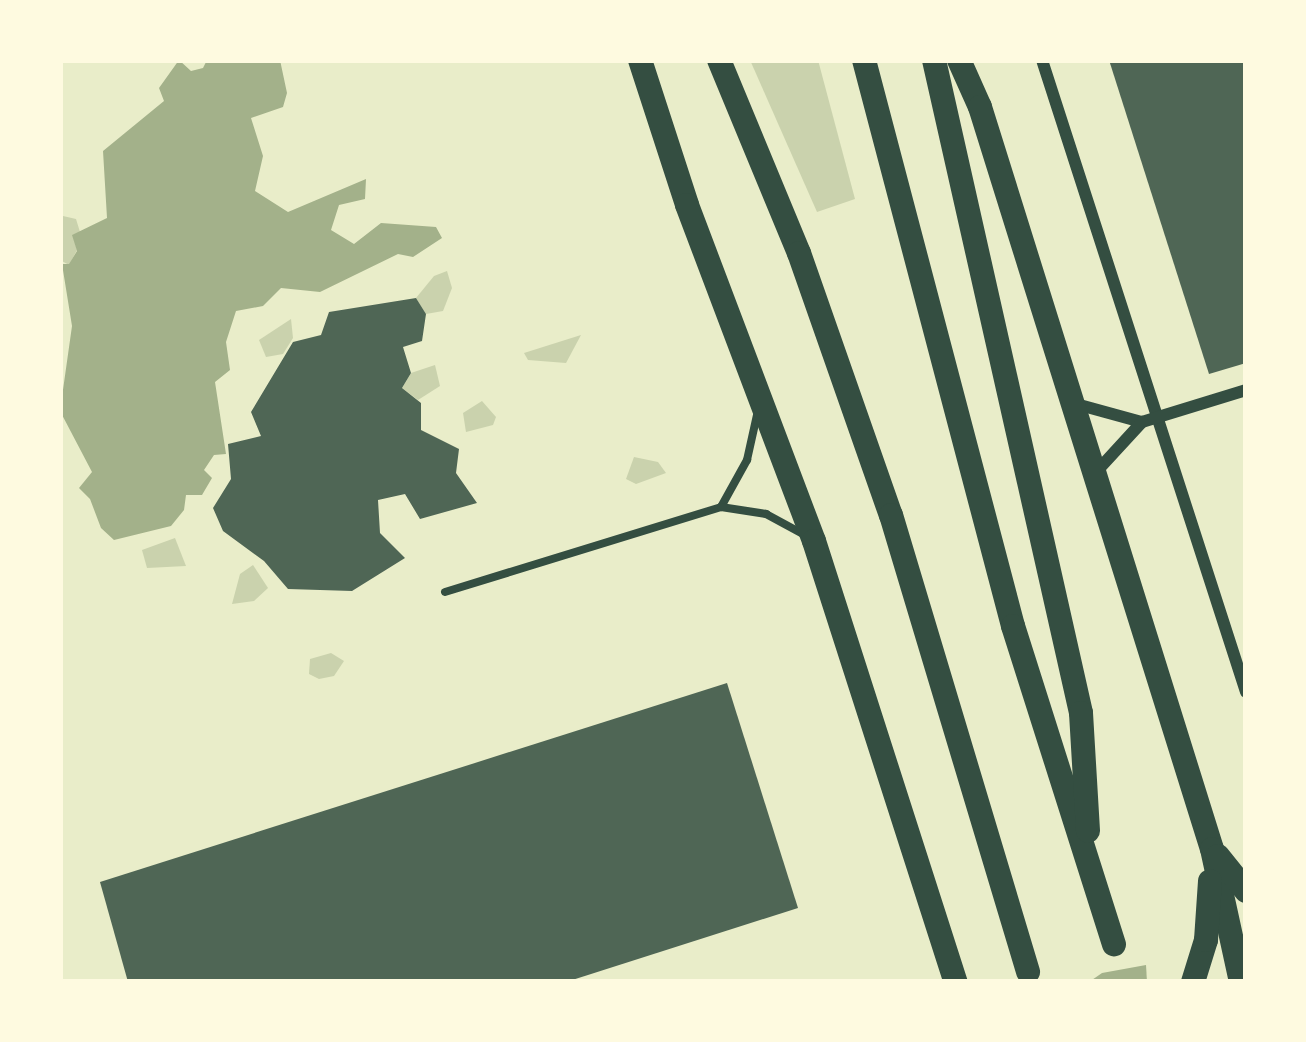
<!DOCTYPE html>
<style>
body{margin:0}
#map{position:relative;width:1306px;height:1042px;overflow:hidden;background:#e9edc9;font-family:Lora,serif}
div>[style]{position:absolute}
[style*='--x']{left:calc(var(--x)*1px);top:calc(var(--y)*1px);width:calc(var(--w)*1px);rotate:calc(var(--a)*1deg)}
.green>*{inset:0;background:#cad2ad}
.water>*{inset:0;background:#a3b18a}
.building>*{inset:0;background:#4f6655}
.service>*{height:8px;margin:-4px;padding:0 4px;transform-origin:4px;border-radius:4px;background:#344e41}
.minor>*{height:12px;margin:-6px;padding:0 6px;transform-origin:6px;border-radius:6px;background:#344e41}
.primary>*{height:24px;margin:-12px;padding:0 12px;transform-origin:12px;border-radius:12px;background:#344e41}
span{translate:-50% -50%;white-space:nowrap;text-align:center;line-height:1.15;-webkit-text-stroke:9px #fefae0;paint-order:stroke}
.frame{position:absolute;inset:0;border:63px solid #fefae0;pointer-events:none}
</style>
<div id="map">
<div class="green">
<i style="clip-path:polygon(750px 60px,818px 60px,855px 199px,817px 212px)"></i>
<i style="clip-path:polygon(63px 216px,76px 219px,80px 232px,73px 235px,77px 250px,69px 265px,60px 260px)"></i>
<i style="clip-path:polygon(447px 271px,452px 288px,443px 311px,426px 314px,416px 298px,434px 276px)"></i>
<i style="clip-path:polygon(291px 319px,293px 338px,283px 354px,266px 357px,259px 340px)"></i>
<i style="clip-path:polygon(581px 335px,566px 363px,528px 360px,524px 353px)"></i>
<i style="clip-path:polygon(435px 365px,440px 386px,418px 400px,402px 388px,411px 373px)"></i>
<i style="clip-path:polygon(482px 401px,496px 417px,493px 425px,466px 432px,463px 413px)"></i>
<i style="clip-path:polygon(634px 457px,658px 462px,666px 473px,636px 484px,626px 479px)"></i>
<i style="clip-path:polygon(175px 538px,186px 566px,147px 568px,142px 550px)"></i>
<i style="clip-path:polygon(253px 565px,268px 588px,254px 601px,232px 604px,240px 574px)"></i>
<i style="clip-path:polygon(331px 653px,344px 661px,334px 676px,319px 679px,309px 674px,310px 659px)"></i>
</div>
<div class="water">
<i style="clip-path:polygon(179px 60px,191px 71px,203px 68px,207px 60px,280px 60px,287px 93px,283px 107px,251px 118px,263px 156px,255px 191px,288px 212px,366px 179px,365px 199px,339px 205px,331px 230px,354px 244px,381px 223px,436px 227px,442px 238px,413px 257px,398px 254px,320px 292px,281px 288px,263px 306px,236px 311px,226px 342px,230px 370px,215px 382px,226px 454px,214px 455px,204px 470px,212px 478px,202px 495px,186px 495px,184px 510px,171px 526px,114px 540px,101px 528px,90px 499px,79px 488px,92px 472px,60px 411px,72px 326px,62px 264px,69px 264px,77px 251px,72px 235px,107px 218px,103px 151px,164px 101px,159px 88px)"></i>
<i style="clip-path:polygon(1146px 965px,1147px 982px,1089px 982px,1102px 973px)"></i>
</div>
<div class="building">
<i style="clip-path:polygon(1109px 60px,1246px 60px,1246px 363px,1209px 374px)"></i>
<i style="clip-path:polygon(416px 298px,426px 314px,422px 341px,403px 347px,411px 373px,402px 388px,421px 403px,421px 430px,459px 449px,456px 473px,477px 503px,420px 519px,405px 494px,378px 500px,380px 533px,405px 558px,352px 591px,288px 589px,264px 561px,223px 531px,213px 508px,231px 479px,228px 444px,261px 436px,251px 412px,293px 342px,321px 335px,329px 312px)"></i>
<i style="clip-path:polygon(727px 683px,798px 908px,566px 982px,128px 982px,100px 882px)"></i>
</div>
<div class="service">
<i style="--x:721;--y:507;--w:54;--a:-61"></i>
<i style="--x:747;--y:460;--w:46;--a:-77.5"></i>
<i style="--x:445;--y:592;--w:289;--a:-17.1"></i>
<i style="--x:721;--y:507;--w:46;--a:8.8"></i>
<i style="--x:766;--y:514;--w:42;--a:28.4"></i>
</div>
<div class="minor">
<i style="--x:1042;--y:60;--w:664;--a:72.11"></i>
<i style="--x:1076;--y:404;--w:68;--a:15.3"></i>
<i style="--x:1142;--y:422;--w:109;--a:-17.1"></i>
<i style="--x:1097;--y:471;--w:67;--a:-47.4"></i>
</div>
<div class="primary">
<i style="--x:640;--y:60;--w:152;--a:72"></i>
<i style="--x:687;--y:205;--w:359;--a:69.3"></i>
<i style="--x:814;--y:541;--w:463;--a:72.2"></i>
<i style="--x:719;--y:60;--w:209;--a:67.5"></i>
<i style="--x:799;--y:253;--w:278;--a:70.7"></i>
<i style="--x:891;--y:515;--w:477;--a:73.3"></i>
<i style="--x:864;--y:60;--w:585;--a:75.25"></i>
<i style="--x:1013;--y:626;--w:334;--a:72.4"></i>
<i style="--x:934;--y:60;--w:669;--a:77.31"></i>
<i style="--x:1081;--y:713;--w:118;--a:86.6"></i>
<i style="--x:959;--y:60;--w:51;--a:65.9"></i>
<i style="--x:980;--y:107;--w:777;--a:72.64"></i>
<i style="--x:1212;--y:849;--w:136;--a:77.7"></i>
<i style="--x:1218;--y:856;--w:45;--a:51.3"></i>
<i style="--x:1193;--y:982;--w:44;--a:-72.8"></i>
<i style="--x:1206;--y:940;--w:59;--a:-86.1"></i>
</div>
<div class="frame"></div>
</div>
